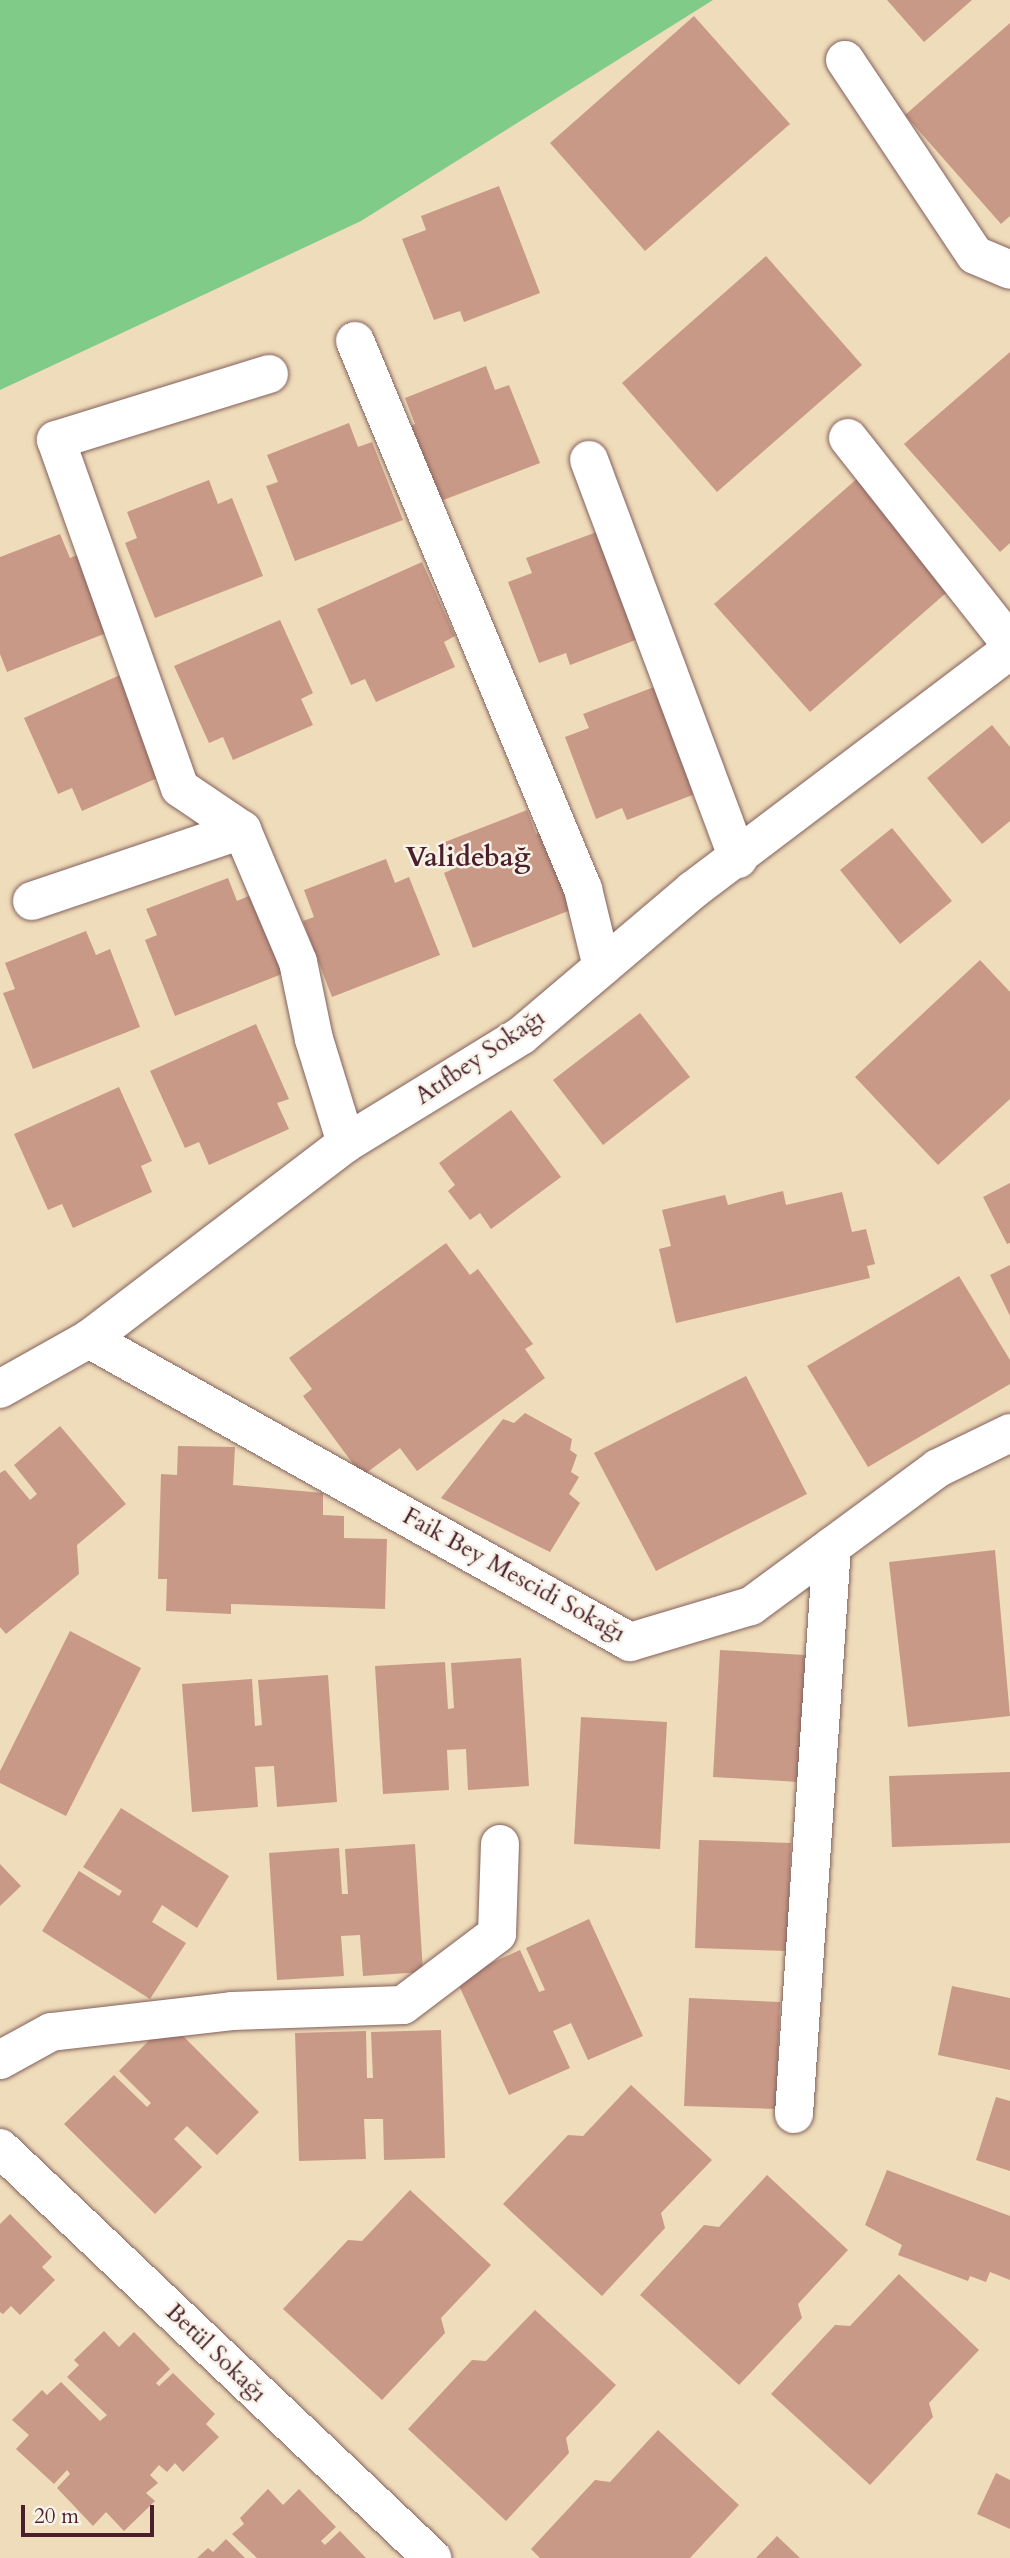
<!DOCTYPE html>
<meta charset="utf-8">
<style>
body{margin:0}
#map{position:relative;width:1010px;height:2558px;overflow:hidden;background:#efdcba;font-family:Cardo,serif}
div>[style]{position:absolute}
[style*='--x']{left:calc(var(--x)*1px);top:calc(var(--y)*1px);width:calc(var(--w)*1px);rotate:calc(var(--a)*1deg)}
.green>*{inset:0;background:#81cb89}
.building>*{inset:0;background:#c99987}
.roads{filter:drop-shadow(0 0 2px #84615d) drop-shadow(0 0 2px #84615d)}
.minor>*{height:38px;margin:-19px;padding:0 19px;transform-origin:19px;border-radius:19px;background:#fff}
span{translate:-50% -50%;white-space:nowrap;text-align:center;line-height:1.15;-webkit-text-stroke:5px #f7f3e8;paint-order:stroke}
.street-label{font-size:24px;color:#4a1f2b}
.quarter-label{font-size:28px;color:#4a1f2b;font-weight:700}
.scale{position:absolute;left:21px;top:2505px;width:133px;height:32px;box-sizing:border-box;border:4px solid #4a1f2b;border-top:0;padding-left:9px;font-size:21px;line-height:24px;white-space:nowrap;color:#4a1f2b;-webkit-text-stroke:5px #f7f3e8;paint-order:stroke}
</style>
<div id="map">
<div class="green">
<i style="clip-path:polygon(0 0,713px 0,361px 221px,0 390px)"></i>
</div>
<div class="building">
<i style="clip-path:polygon(887px 0,972px 0,924px 42px)"></i>
<i style="clip-path:polygon(694px 16px,790px 124px,645px 251px,550px 143px)"></i>
<i style="clip-path:polygon(1010px 23px,1010px 216px,1001px 224px,905px 115px)"></i>
<i style="clip-path:polygon(499px 186px,540px 293px,464px 322px,460px 311px,434px 320px,402px 239px,426px 230px,421px 216px)"></i>
<i style="clip-path:polygon(766px 256px,862px 365px,717px 492px,622px 383px)"></i>
<i style="clip-path:polygon(1010px 352px,1010px 543px,1000px 552px,904px 444px)"></i>
<i style="clip-path:polygon(486px 366px,495px 390px,509px 385px,540px 463px,433px 504px,403px 429px,415px 424px,405px 398px)"></i>
<i style="clip-path:polygon(349px 423px,358px 447px,372px 442px,403px 520px,295px 561px,266px 486px,278px 482px,267px 455px)"></i>
<i style="clip-path:polygon(859px 477px,954px 586px,810px 712px,714px 604px)"></i>
<i style="clip-path:polygon(209px 480px,218px 504px,232px 498px,263px 576px,155px 618px,125px 543px,137px 538px,127px 512px)"></i>
<i style="clip-path:polygon(605px 529px,646px 636px,570px 665px,566px 653px,539px 663px,508px 582px,532px 573px,526px 558px)"></i>
<i style="clip-path:polygon(60px 534px,70px 558px,84px 552px,114px 630px,7px 672px,0 654px,0 557px)"></i>
<i style="clip-path:polygon(422px 562px,455px 636px,444px 642px,455px 667px,376px 702px,365px 679px,351px 685px,317px 609px)"></i>
<i style="clip-path:polygon(280px 620px,313px 693px,301px 699px,313px 725px,233px 760px,223px 737px,209px 743px,174px 666px)"></i>
<i style="clip-path:polygon(129px 671px,162px 776px,82px 811px,72px 788px,58px 794px,24px 718px)"></i>
<i style="clip-path:polygon(662px 684px,703px 791px,627px 820px,622px 808px,596px 819px,565px 737px,589px 728px,583px 714px)"></i>
<i style="clip-path:polygon(992px 725px,1010px 747px,1010px 821px,982px 844px,927px 778px)"></i>
<i style="clip-path:polygon(527px 810px,536px 834px,550px 829px,581px 906px,473px 948px,444px 873px,455px 868px,445px 842px)"></i>
<i style="clip-path:polygon(892px 828px,952px 901px,900px 944px,840px 870px)"></i>
<i style="clip-path:polygon(386px 859px,395px 883px,409px 877px,440px 955px,332px 997px,303px 921px,314px 917px,304px 890px)"></i>
<i style="clip-path:polygon(228px 878px,237px 901px,251px 895px,282px 974px,175px 1016px,145px 940px,157px 935px,146px 909px)"></i>
<i style="clip-path:polygon(86px 931px,96px 955px,110px 949px,140px 1027px,33px 1069px,3px 993px,15px 989px,5px 963px)"></i>
<i style="clip-path:polygon(980px 960px,1010px 992px,1010px 1099px,938px 1165px,855px 1077px)"></i>
<i style="clip-path:polygon(640px 1013px,690px 1077px,603px 1145px,553px 1080px)"></i>
<i style="clip-path:polygon(256px 1024px,289px 1099px,277px 1103px,289px 1129px,209px 1165px,199px 1142px,185px 1148px,150px 1071px)"></i>
<i style="clip-path:polygon(119px 1087px,152px 1161px,141px 1166px,152px 1192px,73px 1228px,62px 1204px,48px 1210px,14px 1134px)"></i>
<i style="clip-path:polygon(511px 1110px,561px 1177px,491px 1229px,480px 1213px,470px 1220px,448px 1191px,455px 1185px,439px 1163px)"></i>
<i style="clip-path:polygon(1010px 1183px,1010px 1243px,1007px 1244px,983px 1197px)"></i>
<i style="clip-path:polygon(783px 1191px,786px 1205px,842px 1192px,852px 1232px,866px 1229px,875px 1264px,867px 1266px,870px 1278px,676px 1323px,659px 1249px,671px 1246px,662px 1210px,725px 1195px,728px 1205px)"></i>
<i style="clip-path:polygon(446px 1243px,470px 1275px,478px 1269px,533px 1344px,525px 1349px,545px 1378px,417px 1471px,400px 1448px,362px 1476px,303px 1396px,312px 1389px,289px 1358px)"></i>
<i style="clip-path:polygon(1010px 1265px,1010px 1316px,990px 1275px)"></i>
<i style="clip-path:polygon(959px 1276px,1010px 1360px,1010px 1384px,868px 1467px,807px 1366px)"></i>
<i style="clip-path:polygon(746px 1376px,807px 1494px,656px 1571px,594px 1453px)"></i>
<i style="clip-path:polygon(525px 1413px,572px 1439px,570px 1450px,577px 1455px,571px 1472px,579px 1477px,569px 1494px,580px 1503px,550px 1552px,441px 1498px,503px 1419px,514px 1423px)"></i>
<i style="clip-path:polygon(60px 1426px,126px 1504px,77px 1545px,79px 1574px,6px 1634px,0 1627px,0 1473px,5px 1470px,30px 1500px,37px 1494px,14px 1465px)"></i>
<i style="clip-path:polygon(178px 1446px,235px 1447px,233px 1485px,323px 1493px,323px 1515px,344px 1516px,344px 1538px,387px 1539px,385px 1609px,231px 1604px,231px 1614px,166px 1611px,167px 1579px,158px 1579px,161px 1474px,177px 1475px)"></i>
<i style="clip-path:polygon(995px 1550px,1010px 1716px,908px 1727px,889px 1562px)"></i>
<i style="clip-path:polygon(70px 1631px,141px 1668px,66px 1816px,0 1783px,0 1771px)"></i>
<i style="clip-path:polygon(720px 1650px,806px 1655px,799px 1782px,713px 1777px)"></i>
<i style="clip-path:polygon(521px 1658px,529px 1786px,468px 1790px,466px 1749px,447px 1750px,449px 1790px,383px 1794px,375px 1666px,445px 1662px,448px 1709px,454px 1708px,451px 1663px)"></i>
<i style="clip-path:polygon(328px 1675px,337px 1802px,277px 1807px,274px 1766px,255px 1767px,258px 1807px,192px 1812px,182px 1684px,252px 1679px,255px 1726px,262px 1725px,258px 1680px)"></i>
<i style="clip-path:polygon(581px 1717px,667px 1722px,660px 1849px,574px 1844px)"></i>
<i style="clip-path:polygon(1010px 1772px,1010px 1843px,892px 1847px,889px 1776px)"></i>
<i style="clip-path:polygon(121px 1808px,229px 1876px,197px 1928px,162px 1905px,152px 1922px,186px 1943px,150px 1999px,42px 1931px,79px 1871px,119px 1896px,122px 1891px,83px 1867px)"></i>
<i style="clip-path:polygon(699px 1840px,791px 1843px,787px 1951px,695px 1948px)"></i>
<i style="clip-path:polygon(415px 1844px,423px 1972px,363px 1976px,360px 1935px,341px 1936px,344px 1976px,277px 1980px,269px 1853px,339px 1848px,342px 1894px,348px 1894px,345px 1849px)"></i>
<i style="clip-path:polygon(0 1864px,21px 1886px,0 1906px)"></i>
<i style="clip-path:polygon(589px 1919px,643px 2036px,588px 2060px,571px 2023px,553px 2031px,570px 2068px,509px 2095px,456px 1979px,520px 1950px,539px 1992px,545px 1990px,526px 1948px)"></i>
<i style="clip-path:polygon(952px 1986px,1010px 1998px,1010px 2070px,938px 2055px)"></i>
<i style="clip-path:polygon(689px 1998px,780px 2002px,776px 2109px,684px 2106px)"></i>
<i style="clip-path:polygon(168px 2021px,259px 2112px,217px 2155px,187px 2126px,174px 2139px,202px 2167px,155px 2214px,64px 2124px,114px 2075px,147px 2107px,151px 2103px,119px 2071px)"></i>
<i style="clip-path:polygon(441px 2030px,445px 2158px,384px 2160px,383px 2119px,364px 2119px,366px 2159px,299px 2161px,295px 2033px,366px 2031px,367px 2078px,373px 2078px,371px 2032px)"></i>
<i style="clip-path:polygon(631px 2085px,712px 2160px,661px 2213px,665px 2228px,602px 2296px,503px 2204px,568px 2135px,583px 2136px)"></i>
<i style="clip-path:polygon(996px 2097px,1010px 2101px,1010px 2171px,976px 2160px)"></i>
<i style="clip-path:polygon(887px 2170px,1010px 2216px,1010px 2280px,990px 2272px,986px 2282px,970px 2276px,968px 2281px,898px 2255px,902px 2245px,865px 2225px)"></i>
<i style="clip-path:polygon(767px 2175px,848px 2250px,798px 2304px,802px 2318px,739px 2385px,640px 2295px,704px 2225px,719px 2227px)"></i>
<i style="clip-path:polygon(410px 2190px,491px 2265px,441px 2318px,445px 2333px,382px 2400px,283px 2309px,348px 2240px,362px 2241px)"></i>
<i style="clip-path:polygon(10px 2214px,52px 2257px,42px 2267px,55px 2280px,20px 2315px,11px 2306px,3px 2314px,0 2312px,0 2224px)"></i>
<i style="clip-path:polygon(899px 2274px,979px 2350px,929px 2403px,933px 2417px,870px 2485px,771px 2394px,835px 2325px,850px 2326px)"></i>
<i style="clip-path:polygon(535px 2310px,616px 2385px,566px 2438px,569px 2453px,506px 2521px,408px 2429px,472px 2360px,486px 2361px)"></i>
<i style="clip-path:polygon(104px 2331px,119px 2347px,134px 2332px,170px 2369px,156px 2383px,159px 2386px,173px 2373px,215px 2414px,206px 2424px,219px 2437px,183px 2472px,175px 2463px,167px 2472px,159px 2465px,150px 2475px,158px 2483px,146px 2493px,155px 2501px,124px 2531px,106px 2512px,93px 2526px,57px 2488px,70px 2474px,67px 2470px,54px 2484px,16px 2449px,29px 2435px,12px 2420px,42px 2390px,47px 2395px,61px 2382px,100px 2421px,107px 2415px,67px 2377px,79px 2365px,74px 2360px)"></i>
<i style="clip-path:polygon(658px 2430px,739px 2505px,690px 2558px,540px 2558px,531px 2549px,595px 2480px,610px 2482px)"></i>
<i style="clip-path:polygon(996px 2473px,1010px 2480px,1010px 2529px,977px 2514px)"></i>
<i style="clip-path:polygon(268px 2489px,283px 2505px,299px 2489px,336px 2527px,321px 2541px,325px 2545px,340px 2531px,366px 2558px,257px 2558px,232px 2534px,244px 2524px,240px 2518px)"></i>
<i style="clip-path:polygon(777px 2536px,800px 2558px,756px 2558px)"></i>
<i style="clip-path:polygon(226px 2539px,245px 2558px,197px 2558px,208px 2548px,213px 2552px)"></i>
</div>
<div class="roads">
<div class="minor">
<i style="--x:845;--y:60;--w:234;--a:56.3"></i>
<i style="--x:975;--y:255;--w:38;--a:23"></i>
<i style="--x:355;--y:341;--w:594;--a:67.41"></i>
<i style="--x:583;--y:889;--w:80;--a:76.3"></i>
<i style="--x:269;--y:374;--w:223;--a:162.8"></i>
<i style="--x:56;--y:440;--w:369;--a:70.4"></i>
<i style="--x:180;--y:788;--w:75;--a:34.1"></i>
<i style="--x:242;--y:830;--w:143;--a:67"></i>
<i style="--x:298;--y:962;--w:79;--a:78.3"></i>
<i style="--x:314;--y:1039;--w:109;--a:72.9"></i>
<i style="--x:848;--y:438;--w:261;--a:51.7"></i>
<i style="--x:589;--y:460;--w:426;--a:69.5"></i>
<i style="--x:32;--y:901;--w:222;--a:-18.7"></i>
<i style="--x:89;--y:1339;--w:620;--a:29.25"></i>
<i style="--x:630;--y:1642;--w:126;--a:-16.6"></i>
<i style="--x:751;--y:1606;--w:232;--a:-36.4"></i>
<i style="--x:938;--y:1468;--w:80;--a:-25.9"></i>
<i style="--x:0;--y:1389;--w:102;--a:-29.3"></i>
<i style="--x:89;--y:1339;--w:323;--a:-37.3"></i>
<i style="--x:346;--y:1143;--w:206;--a:-31.5"></i>
<i style="--x:522;--y:1035;--w:224;--a:-40.3"></i>
<i style="--x:693;--y:890;--w:398;--a:-37.1"></i>
<i style="--x:0;--y:2060;--w:58;--a:-28.8"></i>
<i style="--x:51;--y:2032;--w:182;--a:-6.6"></i>
<i style="--x:232;--y:2011;--w:171;--a:-2"></i>
<i style="--x:403;--y:2005;--w:118;--a:-37.1"></i>
<i style="--x:497;--y:1934;--w:90;--a:-88.1"></i>
<i style="--x:794;--y:2114;--w:569;--a:-86.17"></i>
<i style="--x:0;--y:2148;--w:596;--a:43.5"></i>
</div>
</div>
<div class="street-label">
<span style="left:480px;top:1057px;rotate:-34deg">Atıfbey Sokağı</span>
<span style="left:514px;top:1575px;rotate:29deg">Faik Bey Mescidi Sokağı</span>
<span style="left:216px;top:2353px;rotate:44deg">Betül Sokağı</span>
</div>
<div class="quarter-label">
<span style="left:468px;top:857px">Validebağ</span>
</div>
<div class="scale">20 m</div>
</div>
